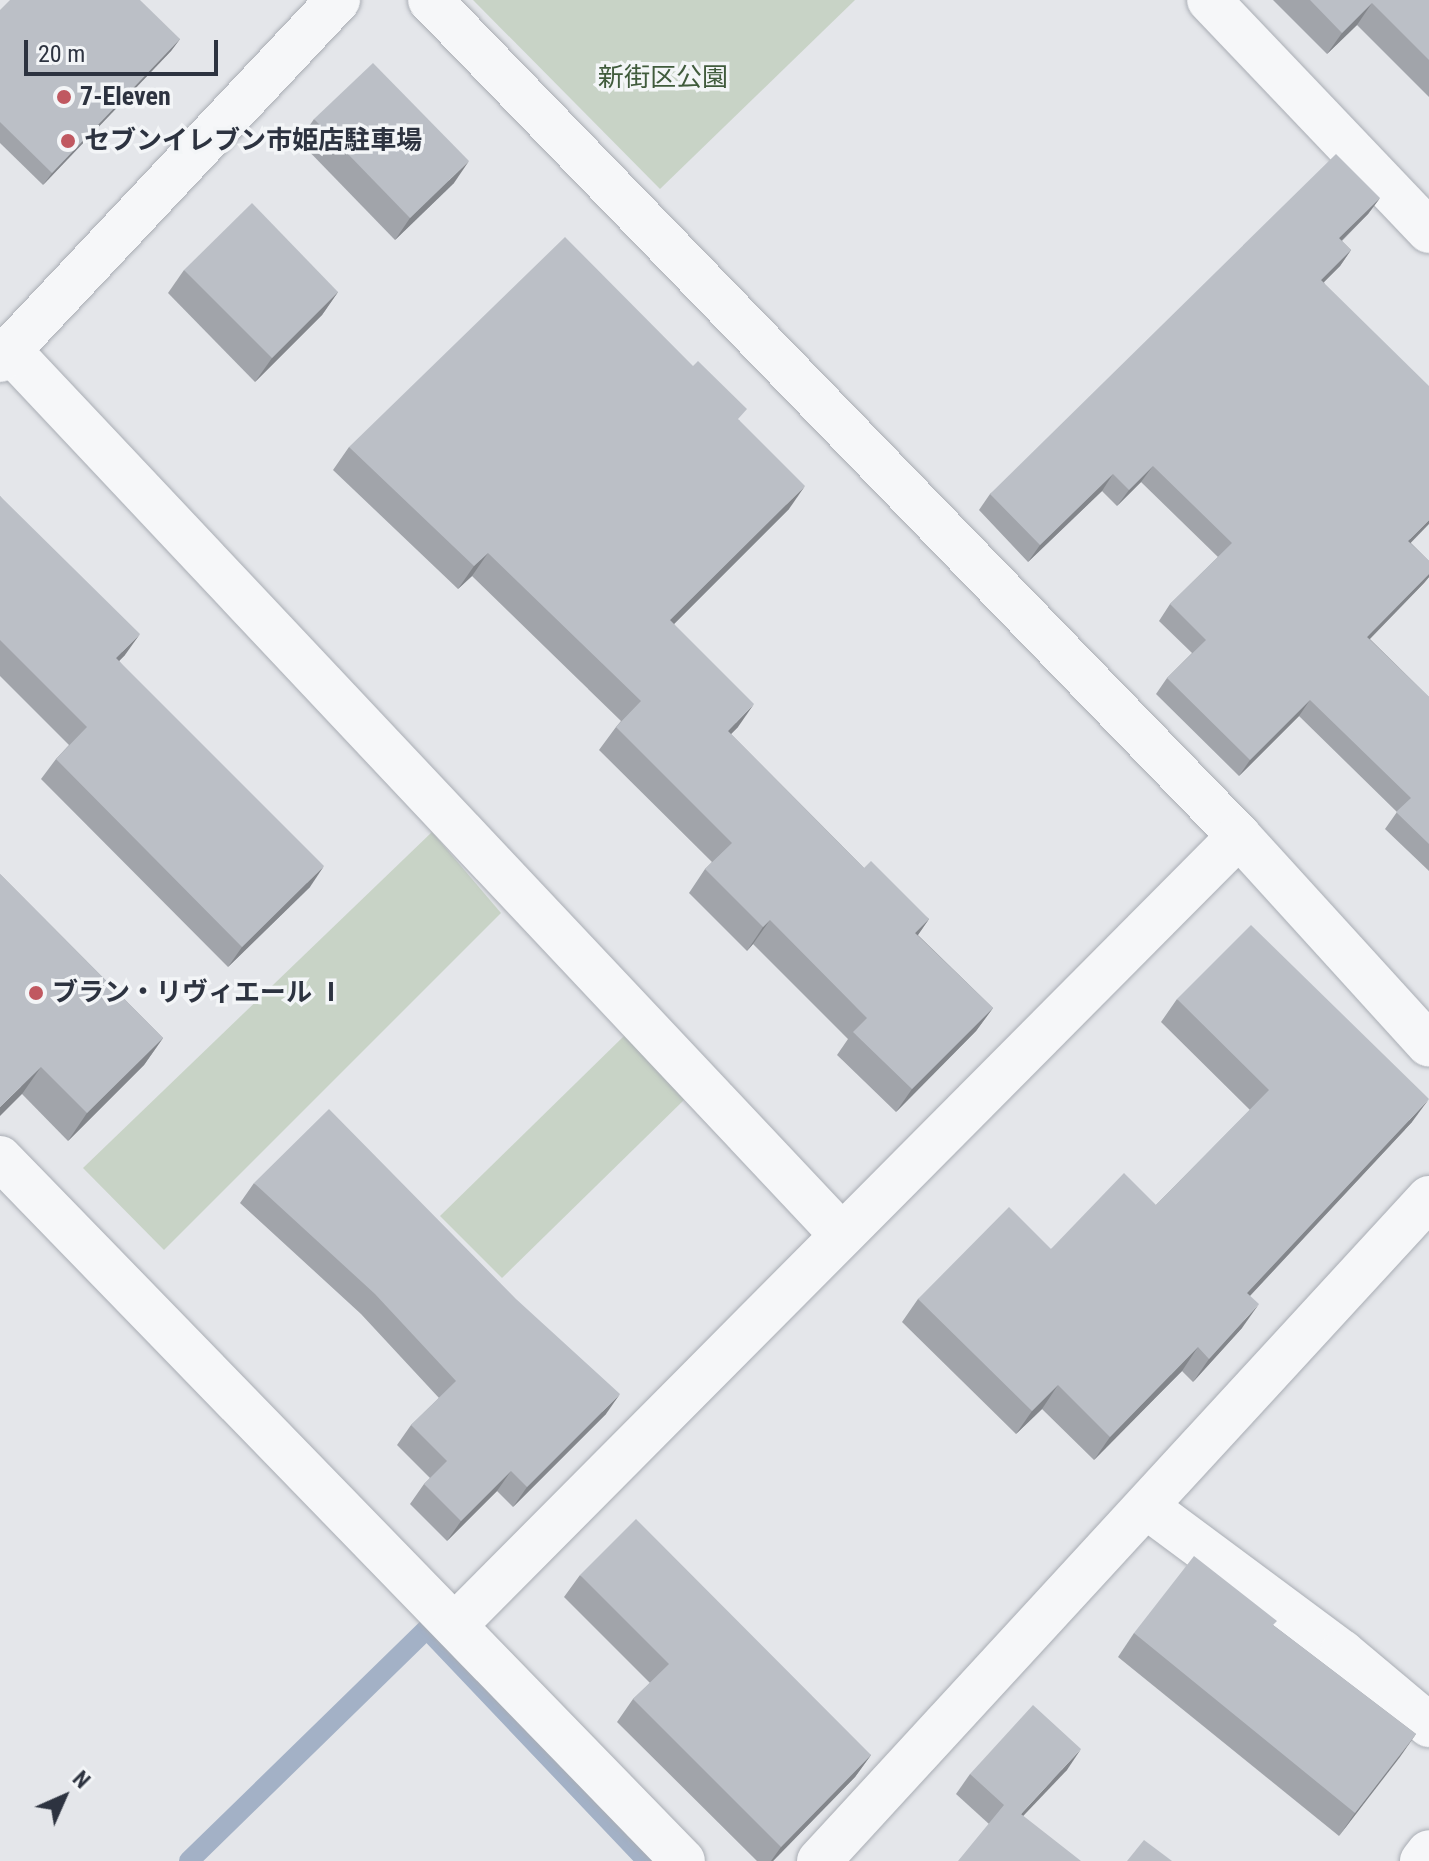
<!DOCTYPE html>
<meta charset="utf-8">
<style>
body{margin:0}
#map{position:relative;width:1429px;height:1861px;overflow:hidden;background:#e4e6ea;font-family:"Roboto Condensed","Noto Sans JP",sans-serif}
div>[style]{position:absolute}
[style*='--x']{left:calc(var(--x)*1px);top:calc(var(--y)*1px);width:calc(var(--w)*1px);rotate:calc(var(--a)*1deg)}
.green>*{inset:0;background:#c8d3c6}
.stream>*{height:20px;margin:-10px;padding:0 10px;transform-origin:10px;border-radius:10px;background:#a3b1c6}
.roads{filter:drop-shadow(0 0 2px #a9adb4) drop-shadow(0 0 2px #a9adb4)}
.minor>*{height:44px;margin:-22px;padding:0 22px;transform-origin:22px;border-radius:22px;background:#f6f7f9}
.wall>*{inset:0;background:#a1a4aa}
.shaded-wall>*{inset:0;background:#83868b}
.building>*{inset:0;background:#bbbfc6}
.dots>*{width:22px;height:22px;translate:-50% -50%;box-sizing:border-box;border:4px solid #f3f5f7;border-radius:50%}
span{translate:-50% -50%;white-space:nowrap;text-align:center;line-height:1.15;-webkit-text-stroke:7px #f3f5f7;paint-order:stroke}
.park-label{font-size:26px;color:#405b3c}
.poi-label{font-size:26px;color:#2d3340;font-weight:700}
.left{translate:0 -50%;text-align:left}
.north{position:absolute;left:24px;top:1757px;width:80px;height:80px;-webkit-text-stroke:6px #f3f5f7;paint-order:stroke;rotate:45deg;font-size:22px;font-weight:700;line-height:32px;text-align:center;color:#2d3340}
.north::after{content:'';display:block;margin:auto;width:28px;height:36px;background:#2d3340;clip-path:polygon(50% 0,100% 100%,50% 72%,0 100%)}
.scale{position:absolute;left:24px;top:40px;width:194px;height:36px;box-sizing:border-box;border:4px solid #2d3340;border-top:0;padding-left:10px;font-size:24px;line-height:28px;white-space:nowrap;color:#2d3340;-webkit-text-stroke:6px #f3f5f7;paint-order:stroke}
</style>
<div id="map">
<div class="green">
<i style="clip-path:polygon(473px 0,855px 0,660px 189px)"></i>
<i style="clip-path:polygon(432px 832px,501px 913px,164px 1250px,83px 1168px)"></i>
<i style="clip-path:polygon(625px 1035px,686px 1098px,502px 1278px,440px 1216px)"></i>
</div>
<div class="stream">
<i style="--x:189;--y:1861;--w:332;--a:-44.3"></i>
<i style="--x:427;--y:1629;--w:320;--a:46.5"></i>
</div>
<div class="roads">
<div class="minor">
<i style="--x:430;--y:0;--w:1163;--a:45.94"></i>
<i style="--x:1239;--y:836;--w:282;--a:47.7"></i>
<i style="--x:1209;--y:0;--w:319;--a:46.4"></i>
<i style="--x:10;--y:351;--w:1214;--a:46.74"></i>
<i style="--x:0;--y:360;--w:494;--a:-46.8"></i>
<i style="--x:0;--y:1158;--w:980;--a:45.83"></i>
<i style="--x:1148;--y:1508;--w:242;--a:36.6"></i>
<i style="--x:1342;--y:1652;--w:114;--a:40"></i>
<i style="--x:455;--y:1625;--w:1112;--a:-45.18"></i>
<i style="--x:819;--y:1861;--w:901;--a:-47.38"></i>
<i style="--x:1422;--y:1861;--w:11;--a:-52"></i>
</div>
</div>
<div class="wall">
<i style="clip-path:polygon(1273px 0,1429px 0,1429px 97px,1357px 25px,1327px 54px)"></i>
<i style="clip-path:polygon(0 10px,180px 39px,171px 51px,43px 185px,0 143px)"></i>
<i style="clip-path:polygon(314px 119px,454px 183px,395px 240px,299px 141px)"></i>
<i style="clip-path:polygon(1380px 198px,1368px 214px,1342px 241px,1351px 250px,1340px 266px,1324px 282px,1411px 543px,1429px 561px,1429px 577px,1424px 583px,1370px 639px,1429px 697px,1429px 871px,1385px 829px,1397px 812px,1299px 716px,1239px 776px,1156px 694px,1167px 678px,1192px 653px,1159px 621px,1170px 604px,1218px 557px,1141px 482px,1117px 506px,1102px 491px,1028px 562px,979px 510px,990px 494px)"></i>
<i style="clip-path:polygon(184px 270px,338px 292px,322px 315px,255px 382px,168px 293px)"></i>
<i style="clip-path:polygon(739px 420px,789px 509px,674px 624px,738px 727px,731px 734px,864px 868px,929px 919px,918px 935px,993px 1008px,976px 1031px,896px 1112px,837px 1055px,848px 1039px,753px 944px,747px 951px,689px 893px,705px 869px,712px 862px,599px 750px,616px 727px,621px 721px,472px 576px,458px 589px,333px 470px,349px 447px)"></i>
<i style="clip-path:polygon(0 496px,125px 655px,119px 661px,310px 887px,228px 967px,41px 779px,56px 759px,69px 745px,0 676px)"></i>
<i style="clip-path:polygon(0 874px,163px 1038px,144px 1065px,68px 1141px,22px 1094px)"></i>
<i style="clip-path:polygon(1177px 999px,1412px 1122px,1250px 1296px,1242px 1328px,1193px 1382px,1182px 1371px,1094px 1460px,1042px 1409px,1016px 1434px,902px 1322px,918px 1299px,1051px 1249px,1156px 1205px,1250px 1110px,1161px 1022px)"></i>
<i style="clip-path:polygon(254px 1183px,606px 1414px,513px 1507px,497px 1491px,447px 1541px,410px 1504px,424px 1484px,430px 1478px,397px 1445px,411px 1425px,439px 1398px,361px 1314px,240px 1203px)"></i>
<i style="clip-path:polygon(580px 1575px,871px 1755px,855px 1777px,773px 1861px,757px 1861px,617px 1722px,633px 1699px,650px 1683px,564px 1597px)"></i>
<i style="clip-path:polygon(1273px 1625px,1416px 1734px,1339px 1836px,1118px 1657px,1134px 1633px)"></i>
<i style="clip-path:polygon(1067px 1770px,989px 1824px,956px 1794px,970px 1774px)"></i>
</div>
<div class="shaded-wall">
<i style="clip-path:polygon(1372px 3px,1357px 25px,1327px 54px,1342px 33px)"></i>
<i style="clip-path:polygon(180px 39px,171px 51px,43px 185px,52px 173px)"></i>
<i style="clip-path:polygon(469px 161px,454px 183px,395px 240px,410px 218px)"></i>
<i style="clip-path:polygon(1380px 198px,1368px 214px,1328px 254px,1339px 238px)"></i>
<i style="clip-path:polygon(1351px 250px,1340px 266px,1310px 296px,1321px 280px)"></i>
<i style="clip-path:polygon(338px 292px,322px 315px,255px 382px,272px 358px)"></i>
<i style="clip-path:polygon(1153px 466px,1141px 482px,1117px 506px,1129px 490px)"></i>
<i style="clip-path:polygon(1113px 474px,1102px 491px,1028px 562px,1040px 545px)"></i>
<i style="clip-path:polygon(805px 486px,789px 509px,654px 644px,670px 620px)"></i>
<i style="clip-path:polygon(1429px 520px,1429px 524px,1397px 557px,1408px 541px)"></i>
<i style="clip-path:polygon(488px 553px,472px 576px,458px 589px,474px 566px)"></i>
<i style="clip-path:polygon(1429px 574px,1429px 577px,1424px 583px,1356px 653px,1367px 637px)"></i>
<i style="clip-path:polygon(140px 634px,125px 655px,102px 678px,116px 658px)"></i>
<i style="clip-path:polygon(1310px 700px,1299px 716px,1239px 776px,1250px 760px)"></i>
<i style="clip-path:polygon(754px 704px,738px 727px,711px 754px,728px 731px)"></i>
<i style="clip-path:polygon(324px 866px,310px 887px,228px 967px,242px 947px)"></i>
<i style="clip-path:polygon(929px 919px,913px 942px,915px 933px)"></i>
<i style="clip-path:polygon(770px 920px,753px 944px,747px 951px,763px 927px)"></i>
<i style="clip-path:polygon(993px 1008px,976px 1031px,896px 1112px,912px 1089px)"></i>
<i style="clip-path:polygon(163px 1038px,144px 1065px,68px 1141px,87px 1113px)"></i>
<i style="clip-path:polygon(41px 1067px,22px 1094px,0 1116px,0 1107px)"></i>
<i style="clip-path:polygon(1429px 1099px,1412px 1122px,1231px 1316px,1247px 1293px)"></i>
<i style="clip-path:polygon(1259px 1304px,1242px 1328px,1193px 1382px,1209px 1359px)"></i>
<i style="clip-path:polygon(1198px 1347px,1182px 1371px,1094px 1460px,1110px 1437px)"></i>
<i style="clip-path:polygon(1058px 1385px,1042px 1409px,1016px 1434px,1032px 1411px)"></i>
<i style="clip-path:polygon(620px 1394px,606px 1414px,513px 1507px,527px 1487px)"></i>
<i style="clip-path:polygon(511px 1471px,497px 1491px,447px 1541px,461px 1521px)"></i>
<i style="clip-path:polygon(1416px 1734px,1400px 1757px,1339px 1836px,1355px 1813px)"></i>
<i style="clip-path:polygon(1081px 1749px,1067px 1770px,1006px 1834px,1021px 1814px)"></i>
<i style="clip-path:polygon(871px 1755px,855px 1777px,773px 1861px,771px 1861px,781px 1847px)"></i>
</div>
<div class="building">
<i style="clip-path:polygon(10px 0,140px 0,180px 39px,52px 173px,0 122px,0 10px)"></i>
<i style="clip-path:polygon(1310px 0,1429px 0,1429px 60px,1372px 3px,1342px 33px)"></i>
<i style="clip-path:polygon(373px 63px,469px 161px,410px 218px,314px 119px)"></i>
<i style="clip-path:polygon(1336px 154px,1380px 198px,1339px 238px,1351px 250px,1321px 280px,1429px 386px,1429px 520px,1408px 541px,1429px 561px,1429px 574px,1367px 637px,1429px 697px,1429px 844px,1396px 812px,1411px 798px,1310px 700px,1250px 760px,1167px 678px,1206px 640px,1170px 604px,1232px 543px,1153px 466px,1129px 490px,1113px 474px,1040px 545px,990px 494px)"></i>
<i style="clip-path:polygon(252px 203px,338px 292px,272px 358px,184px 270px)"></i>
<i style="clip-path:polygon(565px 237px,693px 366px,698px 361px,747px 409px,738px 419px,805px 486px,670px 620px,754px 704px,728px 731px,864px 868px,871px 861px,929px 919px,915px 933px,993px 1008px,912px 1089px,853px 1032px,867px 1018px,770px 920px,763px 927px,705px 869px,732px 843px,616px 727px,641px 701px,488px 553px,474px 566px,349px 447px)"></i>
<i style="clip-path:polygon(0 496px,140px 634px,116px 658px,324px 866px,242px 947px,56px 759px,87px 727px,0 640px)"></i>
<i style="clip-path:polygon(0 874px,163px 1038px,87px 1113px,41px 1067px,0 1107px)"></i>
<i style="clip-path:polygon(1251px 925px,1429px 1099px,1247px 1293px,1259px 1304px,1209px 1359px,1198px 1347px,1110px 1437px,1058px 1385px,1032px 1411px,918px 1299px,1009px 1207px,1051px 1249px,1124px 1173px,1156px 1205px,1269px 1090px,1177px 999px)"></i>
<i style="clip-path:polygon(329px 1109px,516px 1299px,620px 1394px,527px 1487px,511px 1471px,461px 1521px,424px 1484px,447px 1461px,411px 1425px,456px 1381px,375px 1294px,254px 1183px)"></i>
<i style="clip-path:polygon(636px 1519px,871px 1755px,781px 1847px,633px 1699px,669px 1664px,580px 1575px)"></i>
<i style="clip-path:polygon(1194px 1556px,1277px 1621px,1273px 1625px,1416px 1734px,1355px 1813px,1134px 1633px)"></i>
<i style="clip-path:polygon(1033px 1705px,1081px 1749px,1021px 1814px,1081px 1861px,958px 1861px,1004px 1805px,970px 1774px)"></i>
<i style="clip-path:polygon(1144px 1840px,1172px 1861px,1127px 1861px)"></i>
</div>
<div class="dots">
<i style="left:64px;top:97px;background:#c05860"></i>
<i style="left:68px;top:141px;background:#c05860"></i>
<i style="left:36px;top:993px;background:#c05860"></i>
</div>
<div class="park-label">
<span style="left:663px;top:78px">新街区公園</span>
</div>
<div class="poi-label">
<span class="left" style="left:80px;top:97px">7-Eleven</span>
<span class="left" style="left:84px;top:141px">セブンイレブン市姫店駐車場</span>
<span class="left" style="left:52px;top:993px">ブラン・リヴィエール Ⅰ</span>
</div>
<div class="north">N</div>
<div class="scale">20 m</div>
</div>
